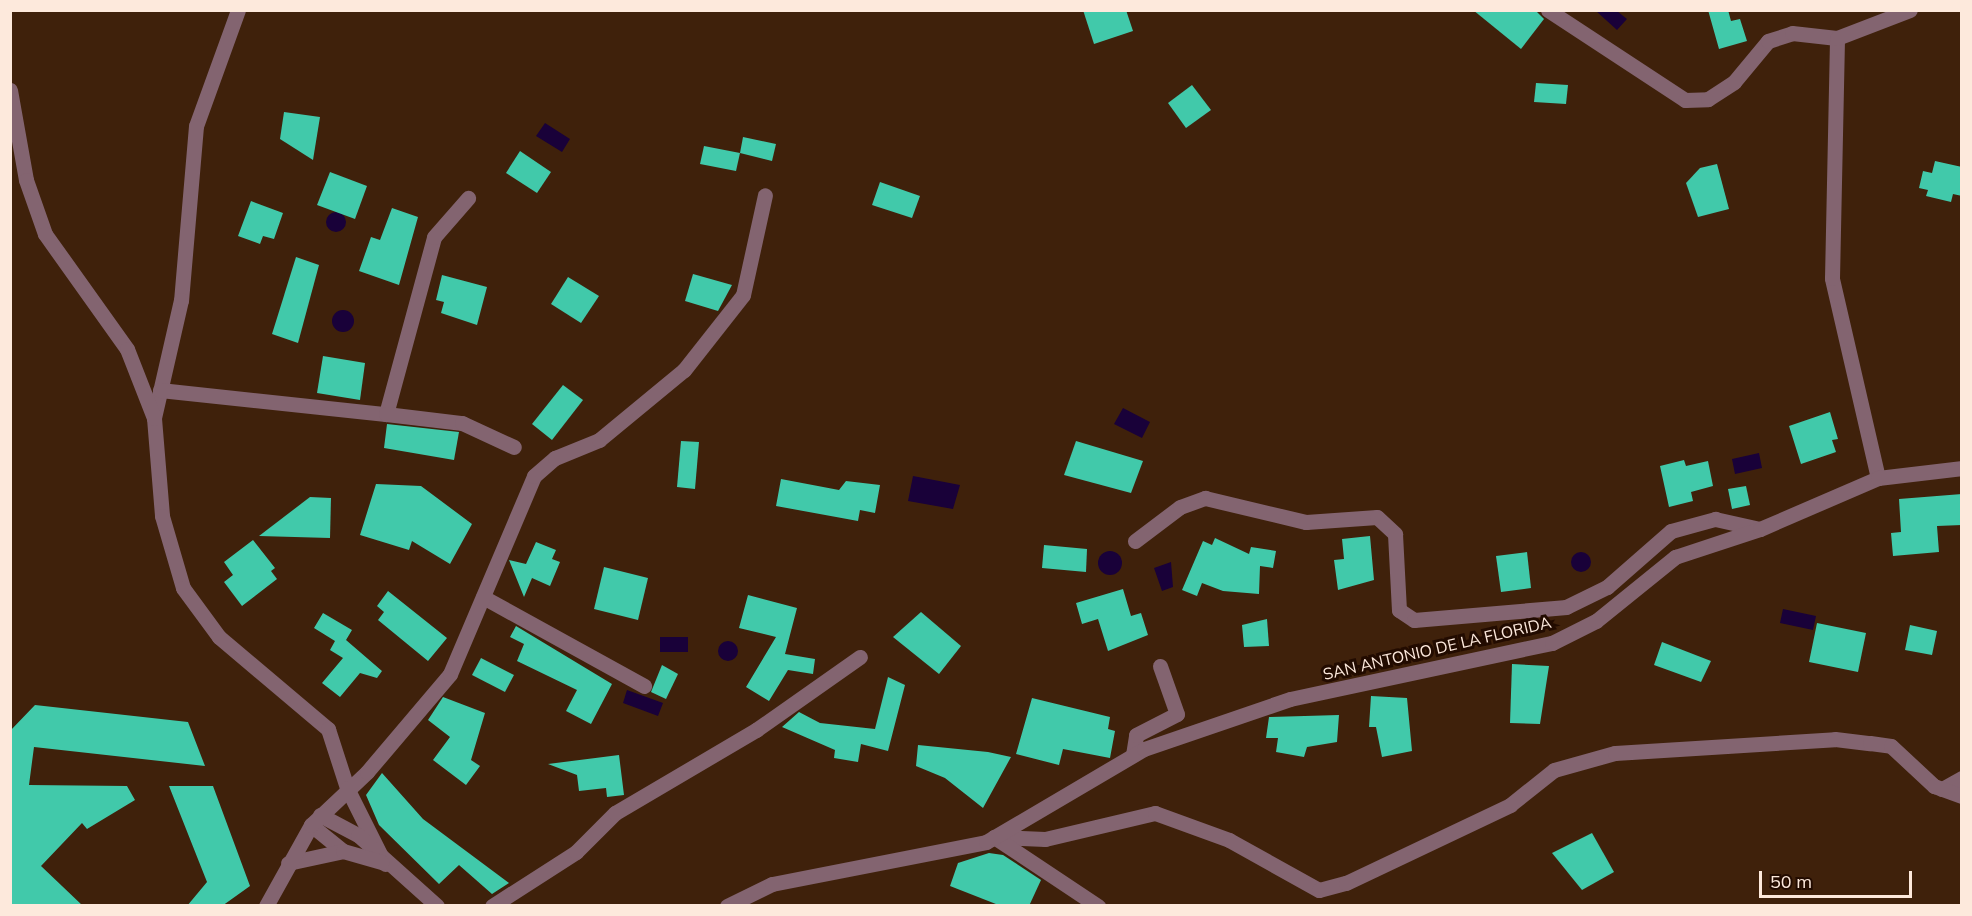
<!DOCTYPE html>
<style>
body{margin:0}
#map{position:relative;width:1972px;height:916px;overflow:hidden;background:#3f210b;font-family:Mulish,sans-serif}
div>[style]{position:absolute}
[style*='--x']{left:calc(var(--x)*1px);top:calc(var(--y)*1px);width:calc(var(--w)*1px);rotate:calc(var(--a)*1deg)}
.water>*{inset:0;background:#190139}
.round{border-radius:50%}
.building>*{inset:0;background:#41c9aa}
.pedestrian>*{height:15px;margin:-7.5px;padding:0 7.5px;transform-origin:7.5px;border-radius:7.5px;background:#836470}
.minor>*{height:15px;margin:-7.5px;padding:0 7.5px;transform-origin:7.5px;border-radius:7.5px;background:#836470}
span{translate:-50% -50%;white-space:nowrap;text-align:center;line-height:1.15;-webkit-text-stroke:6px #220b00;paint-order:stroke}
.street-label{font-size:16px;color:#fde9dc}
.frame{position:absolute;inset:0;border:12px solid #fde9dc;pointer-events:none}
.scale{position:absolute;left:1759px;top:871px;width:153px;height:27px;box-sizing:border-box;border:3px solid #fde9dc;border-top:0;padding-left:8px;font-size:18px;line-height:21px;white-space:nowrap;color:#fde9dc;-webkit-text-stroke:4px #220b00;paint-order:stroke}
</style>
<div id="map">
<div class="water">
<i style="clip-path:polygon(1596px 11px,1617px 11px,1627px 19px,1617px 30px)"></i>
<i style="clip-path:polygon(545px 123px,570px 139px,562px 152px,536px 136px)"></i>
<i class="round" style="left:326px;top:212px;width:20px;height:20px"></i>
<i class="round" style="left:332px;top:310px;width:22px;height:22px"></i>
<i style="clip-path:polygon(1123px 408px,1150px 422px,1142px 438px,1114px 424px)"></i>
<i style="clip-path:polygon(1759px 453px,1762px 468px,1735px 474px,1732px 459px)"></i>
<i style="clip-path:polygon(913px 476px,960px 485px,953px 509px,908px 501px)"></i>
<i class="round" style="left:1098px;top:551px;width:24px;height:24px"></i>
<i class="round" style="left:1571px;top:552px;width:20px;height:20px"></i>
<i style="clip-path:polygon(1171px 562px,1173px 587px,1162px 591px,1154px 568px)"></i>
<i style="clip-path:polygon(1783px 609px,1816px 616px,1813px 630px,1780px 623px)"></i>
<i style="clip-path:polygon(660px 637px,688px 637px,688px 652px,660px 652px)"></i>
<i class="round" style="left:718px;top:641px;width:20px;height:20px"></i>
<i style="clip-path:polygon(627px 690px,663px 703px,658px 716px,623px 703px)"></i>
</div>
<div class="building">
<i style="clip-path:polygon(1083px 10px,1126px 10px,1133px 31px,1094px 44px)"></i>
<i style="clip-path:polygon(1473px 10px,1535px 10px,1544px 19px,1521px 49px)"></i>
<i style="clip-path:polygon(1708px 10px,1728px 10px,1731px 21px,1740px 19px,1747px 41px,1719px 49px)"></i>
<i style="clip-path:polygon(1536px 83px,1568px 85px,1566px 104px,1534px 102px)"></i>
<i style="clip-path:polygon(1192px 85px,1211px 110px,1186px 128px,1168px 103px)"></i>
<i style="clip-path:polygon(284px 112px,320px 117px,313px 160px,280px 139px)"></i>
<i style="clip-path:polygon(743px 137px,776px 144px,772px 161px,740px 153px)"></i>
<i style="clip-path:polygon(704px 146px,740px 153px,736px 171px,700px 164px)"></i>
<i style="clip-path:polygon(520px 151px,551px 172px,537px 193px,506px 173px)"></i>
<i style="clip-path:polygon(1935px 161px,1962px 167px,1962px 196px,1953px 194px,1951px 202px,1926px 196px,1928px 190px,1919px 188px,1923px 171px,1932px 173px)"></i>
<i style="clip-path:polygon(1717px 164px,1729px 209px,1698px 217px,1686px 183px,1700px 168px)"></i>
<i style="clip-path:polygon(330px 172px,367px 186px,355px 219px,317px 205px)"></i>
<i style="clip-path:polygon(880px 182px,920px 196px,912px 218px,872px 205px)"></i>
<i style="clip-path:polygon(251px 201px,283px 213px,274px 239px,263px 236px,260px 244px,238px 236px)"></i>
<i style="clip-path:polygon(392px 208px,418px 217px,399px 285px,359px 271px,371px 237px,380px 240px)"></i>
<i style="clip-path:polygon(296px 257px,319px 265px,298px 343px,272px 334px)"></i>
<i style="clip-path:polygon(693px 274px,732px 285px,718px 311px,685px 301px)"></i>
<i style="clip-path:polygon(442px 275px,487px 287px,477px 325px,441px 313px,444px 302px,436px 300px)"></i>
<i style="clip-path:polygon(568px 277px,599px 296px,581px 323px,551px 304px)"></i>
<i style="clip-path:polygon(323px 356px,365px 363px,360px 400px,317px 393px)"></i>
<i style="clip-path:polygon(563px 385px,583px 400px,552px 440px,532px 424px)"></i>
<i style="clip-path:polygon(1830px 412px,1838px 439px,1832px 440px,1836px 452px,1801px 464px,1789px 426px)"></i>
<i style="clip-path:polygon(387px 424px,459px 432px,454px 460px,384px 448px)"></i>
<i style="clip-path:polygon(681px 441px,699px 442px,695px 489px,677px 487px)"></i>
<i style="clip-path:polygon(1076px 441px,1143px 461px,1131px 493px,1064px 475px)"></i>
<i style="clip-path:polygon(1684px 460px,1686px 466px,1708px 461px,1713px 486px,1691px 492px,1693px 501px,1669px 507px,1660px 466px)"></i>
<i style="clip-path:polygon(781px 479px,839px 490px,846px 481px,880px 485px,875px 513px,860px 510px,858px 521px,776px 506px)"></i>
<i style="clip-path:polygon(376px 484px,421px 486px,472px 524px,450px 564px,412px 541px,409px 550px,360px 535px)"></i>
<i style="clip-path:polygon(1746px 486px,1750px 505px,1732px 509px,1728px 489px)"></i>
<i style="clip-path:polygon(1962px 494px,1962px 525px,1937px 526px,1939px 552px,1893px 556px,1891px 533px,1901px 532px,1899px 499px)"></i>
<i style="clip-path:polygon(310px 497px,331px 498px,330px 538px,259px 536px)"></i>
<i style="clip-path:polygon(1370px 536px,1374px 580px,1338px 590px,1334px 560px,1344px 559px,1342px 539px)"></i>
<i style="clip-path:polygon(1215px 538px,1249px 554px,1251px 547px,1276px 551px,1273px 568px,1260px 566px,1259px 594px,1223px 591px,1202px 583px,1197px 596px,1182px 590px,1203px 541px,1212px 545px)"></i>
<i style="clip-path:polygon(253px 540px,275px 568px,271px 571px,277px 579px,242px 606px,224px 582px,233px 575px,224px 562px)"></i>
<i style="clip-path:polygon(536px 542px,556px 550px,552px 559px,560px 562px,550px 586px,532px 578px,524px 597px,509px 560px,526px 564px)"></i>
<i style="clip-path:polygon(1044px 545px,1087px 549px,1086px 572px,1042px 568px)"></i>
<i style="clip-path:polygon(1527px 552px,1531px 588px,1501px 592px,1496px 556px)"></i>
<i style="clip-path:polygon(604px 567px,648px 578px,638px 620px,594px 609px)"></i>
<i style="clip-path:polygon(1123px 589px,1131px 616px,1141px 613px,1148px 635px,1108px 651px,1098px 619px,1082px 624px,1076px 603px)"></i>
<i style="clip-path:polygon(388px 591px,447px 638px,428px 661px,378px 620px,384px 612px,377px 606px)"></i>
<i style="clip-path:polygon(748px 595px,797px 608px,785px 654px,815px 659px,813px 674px,788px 670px,769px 701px,746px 687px,776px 637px,739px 628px)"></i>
<i style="clip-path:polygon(921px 612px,961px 646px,939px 674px,893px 637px)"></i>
<i style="clip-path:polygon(323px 613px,352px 630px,346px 640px,382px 671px,377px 678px,360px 673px,340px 697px,322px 683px,343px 658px,330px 650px,335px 641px,314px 628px)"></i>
<i style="clip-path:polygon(1267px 619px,1269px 646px,1244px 647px,1242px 625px)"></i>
<i style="clip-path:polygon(1817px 623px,1866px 633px,1858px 672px,1809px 662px)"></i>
<i style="clip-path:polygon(1910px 625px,1937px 631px,1932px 655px,1905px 650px)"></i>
<i style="clip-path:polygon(516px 626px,612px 684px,591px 724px,566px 711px,577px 690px,517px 661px,524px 644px,510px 637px)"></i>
<i style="clip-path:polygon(1662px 642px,1711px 661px,1701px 682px,1654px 665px)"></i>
<i style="clip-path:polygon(481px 658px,514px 675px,505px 692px,472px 675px)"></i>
<i style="clip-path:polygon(1512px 664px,1549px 666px,1540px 724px,1510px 723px)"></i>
<i style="clip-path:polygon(662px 665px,678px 674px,666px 699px,651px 692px)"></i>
<i style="clip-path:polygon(888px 677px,905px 685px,888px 751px,861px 744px,858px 762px,834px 758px,835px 750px,782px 727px,799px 712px,820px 723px,875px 729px)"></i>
<i style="clip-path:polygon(1371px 696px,1407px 698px,1412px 751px,1382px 757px,1376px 727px,1369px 727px)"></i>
<i style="clip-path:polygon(443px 697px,485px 713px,471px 760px,480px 766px,466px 785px,433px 760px,450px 737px,428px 720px)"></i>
<i style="clip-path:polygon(1032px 698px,1110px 717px,1108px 729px,1115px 731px,1110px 758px,1063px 749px,1059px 765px,1016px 754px)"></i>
<i style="clip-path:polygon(35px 705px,188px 722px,205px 766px,34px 747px,29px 785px,127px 786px,135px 800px,87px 829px,82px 823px,41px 866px,83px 906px,10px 906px,10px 731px)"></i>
<i style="clip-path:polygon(1339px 715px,1337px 742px,1307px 747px,1304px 757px,1276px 752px,1278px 738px,1266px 738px,1269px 717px)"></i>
<i style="clip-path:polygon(918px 745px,988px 752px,1011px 757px,983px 808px,945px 778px,916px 766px)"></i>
<i style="clip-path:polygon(619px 755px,624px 795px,607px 797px,606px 788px,579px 791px,577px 775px,548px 764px)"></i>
<i style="clip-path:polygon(382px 773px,423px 819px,509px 883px,492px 894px,459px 865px,439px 884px,379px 825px,366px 795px)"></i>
<i style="clip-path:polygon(169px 786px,213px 786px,250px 886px,222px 906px,187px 906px,207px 882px)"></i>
<i style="clip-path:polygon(1592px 833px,1614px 872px,1582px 890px,1552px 853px)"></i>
<i style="clip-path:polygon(989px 853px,1003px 855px,1041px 880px,1029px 906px,1001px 906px,950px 886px,958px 863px)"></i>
</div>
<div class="pedestrian">
<i style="--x:1942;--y:789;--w:23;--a:-29"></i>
</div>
<div class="minor">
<i style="--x:238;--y:10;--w:123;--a:109.9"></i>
<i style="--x:196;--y:126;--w:175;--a:94.9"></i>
<i style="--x:181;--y:300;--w:121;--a:102.9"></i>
<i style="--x:154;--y:418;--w:98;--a:85.3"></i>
<i style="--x:162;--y:516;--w:75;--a:73.7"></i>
<i style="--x:183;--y:588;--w:61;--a:53.7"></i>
<i style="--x:219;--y:637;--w:143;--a:40.2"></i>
<i style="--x:328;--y:729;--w:62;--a:72.1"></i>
<i style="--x:347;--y:788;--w:85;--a:63.4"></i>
<i style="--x:1548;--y:10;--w:164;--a:33.3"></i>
<i style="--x:1685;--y:100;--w:23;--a:-2"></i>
<i style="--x:1708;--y:99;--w:31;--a:-33"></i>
<i style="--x:1734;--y:82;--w:53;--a:-50.3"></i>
<i style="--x:1768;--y:41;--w:25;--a:-18"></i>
<i style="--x:1792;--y:33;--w:45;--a:6.3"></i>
<i style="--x:10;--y:90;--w:91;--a:79.9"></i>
<i style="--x:26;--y:180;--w:57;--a:70.6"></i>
<i style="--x:45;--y:234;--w:141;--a:54.5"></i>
<i style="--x:127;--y:349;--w:74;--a:68.6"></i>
<i style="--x:160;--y:390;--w:227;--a:6.1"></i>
<i style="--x:386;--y:414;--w:183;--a:-74.8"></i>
<i style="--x:434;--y:237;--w:52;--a:-48.9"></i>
<i style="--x:386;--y:414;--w:77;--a:6.8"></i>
<i style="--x:462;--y:423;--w:57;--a:24.8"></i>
<i style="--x:1878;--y:478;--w:205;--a:-103"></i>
<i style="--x:1832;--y:278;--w:240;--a:-88.8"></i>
<i style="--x:1837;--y:38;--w:78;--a:-21"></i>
<i style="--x:1135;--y:541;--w:56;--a:-37.1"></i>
<i style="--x:1180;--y:507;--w:27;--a:-20"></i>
<i style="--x:1205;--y:498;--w:104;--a:13.4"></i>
<i style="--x:1306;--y:522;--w:71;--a:-4"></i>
<i style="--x:1377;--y:517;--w:25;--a:43"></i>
<i style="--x:1395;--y:534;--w:76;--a:87"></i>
<i style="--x:1399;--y:610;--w:18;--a:34"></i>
<i style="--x:1414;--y:620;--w:153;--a:-4.9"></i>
<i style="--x:1566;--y:607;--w:46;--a:-26"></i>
<i style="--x:1607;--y:587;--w:85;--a:-41.2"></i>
<i style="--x:1671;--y:531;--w:46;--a:-15.3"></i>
<i style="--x:1715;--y:519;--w:46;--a:12.5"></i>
<i style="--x:483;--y:597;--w:184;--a:28.9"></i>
<i style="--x:1133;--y:755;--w:20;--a:-81"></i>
<i style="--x:1136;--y:735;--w:46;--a:-27.1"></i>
<i style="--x:1177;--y:714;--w:51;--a:-109.5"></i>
<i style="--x:320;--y:815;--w:43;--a:27.8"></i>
<i style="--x:358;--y:835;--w:106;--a:41.9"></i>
<i style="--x:311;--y:825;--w:41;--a:39.1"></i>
<i style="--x:994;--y:837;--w:51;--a:2.2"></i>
<i style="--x:1045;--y:839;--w:113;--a:-13.3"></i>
<i style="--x:1155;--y:813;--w:79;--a:20"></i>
<i style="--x:1229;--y:840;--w:103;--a:29.1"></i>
<i style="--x:1319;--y:890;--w:28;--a:-15"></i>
<i style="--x:1346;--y:883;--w:182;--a:-25.4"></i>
<i style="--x:1510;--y:805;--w:56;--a:-38.5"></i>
<i style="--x:1554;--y:770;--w:63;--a:-15.6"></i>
<i style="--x:1615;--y:753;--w:220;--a:-3.6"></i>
<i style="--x:1835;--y:739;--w:35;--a:7"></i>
<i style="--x:1870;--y:743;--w:21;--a:8"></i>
<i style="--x:1891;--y:746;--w:59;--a:42.9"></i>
<i style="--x:1934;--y:786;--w:30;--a:20"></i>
<i style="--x:994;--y:837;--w:125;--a:33.6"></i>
<i style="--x:288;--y:863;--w:56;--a:-12.3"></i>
<i style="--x:343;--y:851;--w:40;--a:16"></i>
<i style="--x:266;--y:906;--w:93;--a:-60.9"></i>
<i style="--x:311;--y:825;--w:77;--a:-43.4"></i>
<i style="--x:367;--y:772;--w:128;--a:-49.7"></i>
<i style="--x:450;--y:674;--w:215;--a:-67"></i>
<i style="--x:534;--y:476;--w:28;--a:-41"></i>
<i style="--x:555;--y:458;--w:48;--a:-22.2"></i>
<i style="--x:599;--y:440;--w:110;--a:-39.5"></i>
<i style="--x:684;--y:370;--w:95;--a:-51.8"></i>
<i style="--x:743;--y:295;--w:102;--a:-77.6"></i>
<i style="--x:492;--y:906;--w:100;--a:-32.7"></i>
<i style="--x:576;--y:852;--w:55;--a:-45"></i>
<i style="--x:615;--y:813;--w:164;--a:-30.5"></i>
<i style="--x:756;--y:730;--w:127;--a:-35.1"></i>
<i style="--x:727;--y:906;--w:50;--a:-26.1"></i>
<i style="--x:772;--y:884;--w:218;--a:-11.1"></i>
<i style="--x:986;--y:842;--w:183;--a:-30.5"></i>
<i style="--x:1144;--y:749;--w:154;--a:-18.9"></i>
<i style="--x:1290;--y:699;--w:268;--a:-12.1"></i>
<i style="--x:1552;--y:643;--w:49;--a:-26.6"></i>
<i style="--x:1596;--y:621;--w:102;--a:-39"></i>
<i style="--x:1675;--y:557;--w:89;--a:-18.2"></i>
<i style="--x:1760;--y:529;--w:129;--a:-23.4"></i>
<i style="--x:1878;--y:478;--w:85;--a:-6.8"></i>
</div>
<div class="street-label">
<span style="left:1437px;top:648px;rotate:-13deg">SAN ANTONIO DE LA FLORIDA</span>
</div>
<div class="frame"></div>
<div class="scale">50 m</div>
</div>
